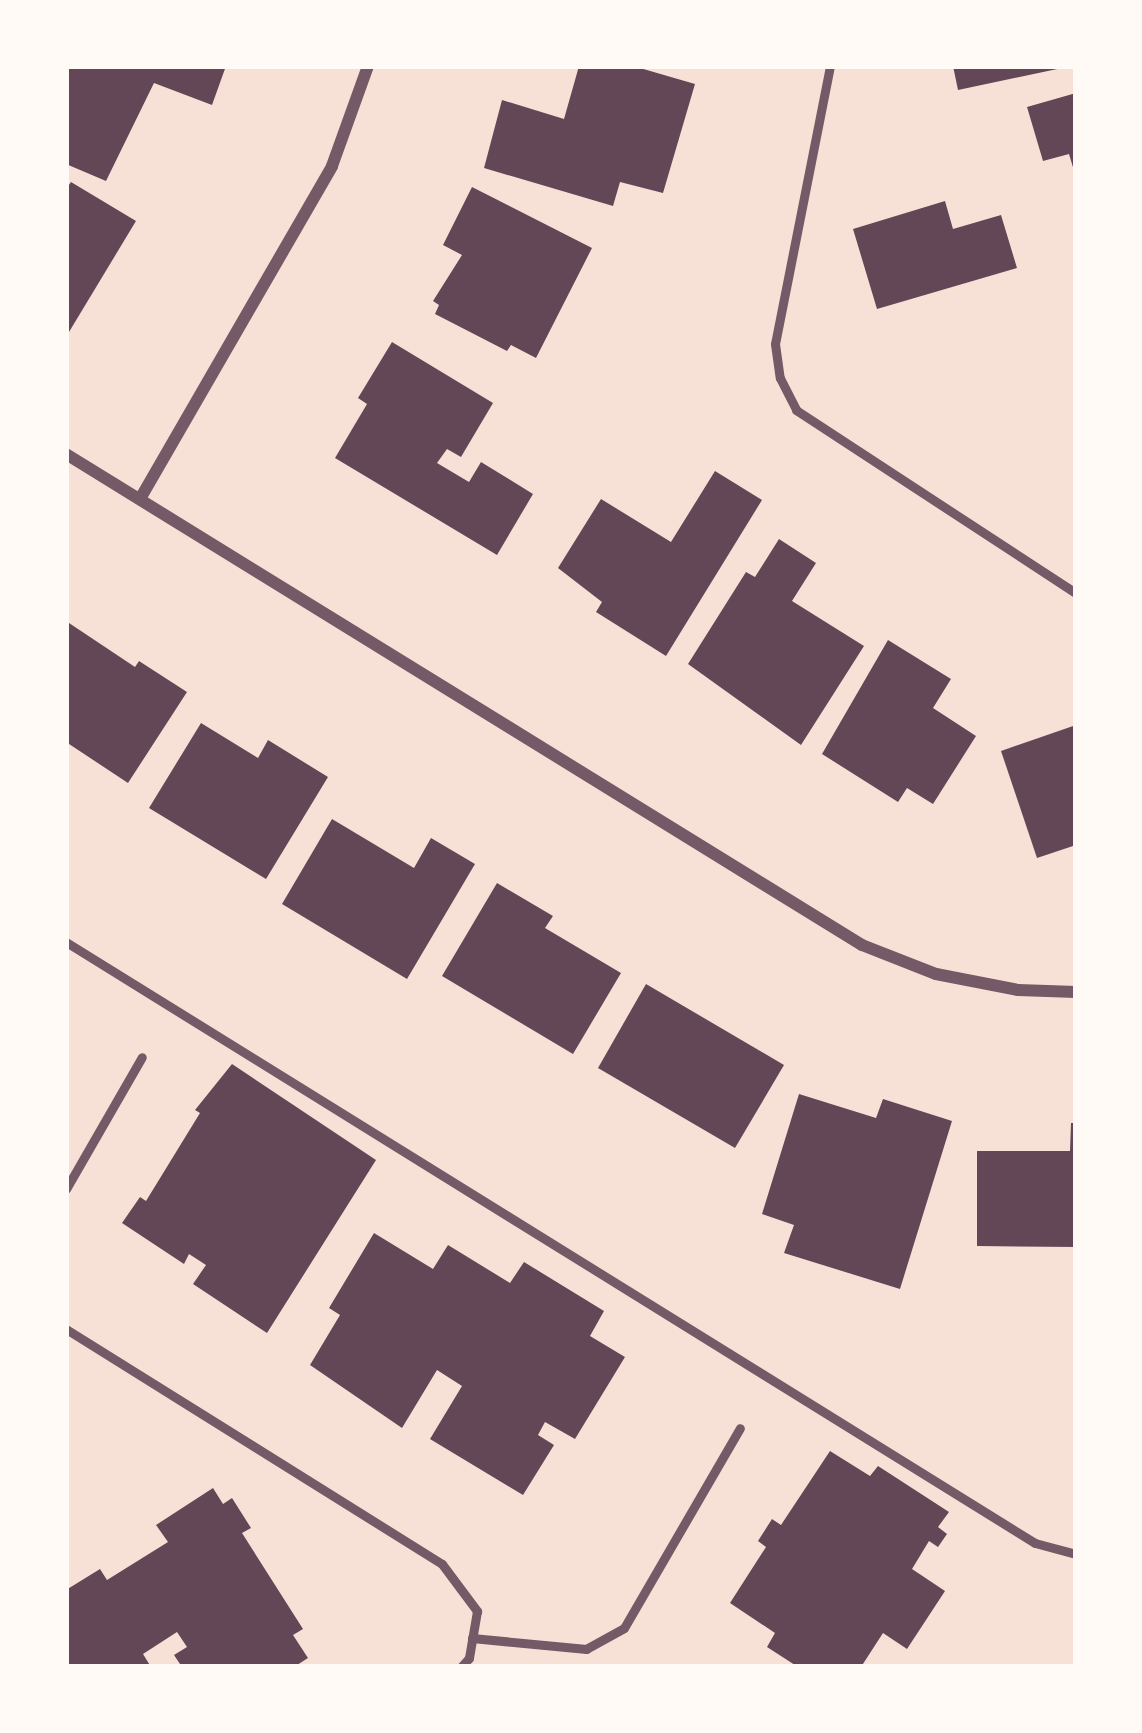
<!DOCTYPE html>
<style>
body{margin:0}
#map{position:relative;width:1142px;height:1733px;overflow:hidden;background:#f7e1d7;font-family:"Zilla Slab",serif}
div>[style]{position:absolute}
[style*='--x']{left:calc(var(--x)*1px);top:calc(var(--y)*1px);width:calc(var(--w)*1px);rotate:calc(var(--a)*1deg)}
.building>*{inset:0;background:#644757}
.service>*{height:9px;margin:-4.5px;padding:0 4.5px;transform-origin:4.5px;border-radius:4.5px;background:#755966}
.minor>*{height:12px;margin:-6px;padding:0 6px;transform-origin:6px;border-radius:6px;background:#755966}
span{translate:-50% -50%;white-space:nowrap;text-align:center;line-height:1.15;-webkit-text-stroke:9px #fffaf5;paint-order:stroke}
.frame{position:absolute;inset:0;border:69px solid #fffaf5;pointer-events:none}
</style>
<div id="map">
<div class="building">
<i style="clip-path:polygon(66px 66px,226px 66px,212px 105px,154px 83px,106px 181px,66px 164px)"></i>
<i style="clip-path:polygon(579px 66px,633px 66px,695px 84px,663px 193px,620px 182px,613px 206px,484px 168px,502px 100px,564px 119px)"></i>
<i style="clip-path:polygon(953px 66px,1061px 66px,1062px 68px,958px 90px)"></i>
<i style="clip-path:polygon(1076px 93px,1076px 174px,1075px 174px,1069px 154px,1043px 161px,1027px 107px)"></i>
<i style="clip-path:polygon(71px 182px,136px 221px,69px 332px,66px 189px)"></i>
<i style="clip-path:polygon(472px 187px,592px 248px,536px 358px,511px 345px,507px 351px,435px 314px,439px 305px,433px 301px,462px 255px,443px 245px)"></i>
<i style="clip-path:polygon(945px 201px,953px 229px,1001px 215px,1017px 268px,877px 309px,853px 229px)"></i>
<i style="clip-path:polygon(392px 342px,493px 403px,461px 457px,447px 449px,437px 463px,469px 482px,481px 462px,533px 494px,497px 555px,335px 458px,367px 404px,358px 398px)"></i>
<i style="clip-path:polygon(715px 471px,762px 500px,666px 656px,596px 612px,602px 602px,558px 568px,601px 499px,671px 542px)"></i>
<i style="clip-path:polygon(779px 539px,816px 563px,792px 601px,864px 646px,801px 745px,688px 664px,746px 572px,755px 577px)"></i>
<i style="clip-path:polygon(66px 621px,135px 667px,139px 661px,187px 692px,128px 783px,66px 742px)"></i>
<i style="clip-path:polygon(888px 640px,951px 679px,933px 708px,976px 736px,933px 804px,907px 788px,898px 802px,822px 754px)"></i>
<i style="clip-path:polygon(201px 723px,258px 758px,268px 740px,328px 777px,266px 879px,149px 808px)"></i>
<i style="clip-path:polygon(1076px 725px,1076px 845px,1037px 858px,1001px 751px)"></i>
<i style="clip-path:polygon(332px 819px,414px 868px,431px 838px,475px 864px,407px 979px,282px 904px)"></i>
<i style="clip-path:polygon(497px 883px,553px 916px,545px 928px,621px 973px,573px 1054px,442px 976px)"></i>
<i style="clip-path:polygon(646px 984px,784px 1065px,735px 1148px,598px 1068px)"></i>
<i style="clip-path:polygon(232px 1064px,376px 1160px,267px 1333px,193px 1284px,206px 1265px,189px 1254px,184px 1264px,122px 1223px,140px 1197px,146px 1201px,200px 1113px,195px 1110px)"></i>
<i style="clip-path:polygon(799px 1094px,876px 1118px,883px 1099px,952px 1121px,900px 1289px,784px 1253px,794px 1225px,762px 1214px)"></i>
<i style="clip-path:polygon(1071px 1123px,1076px 1123px,1076px 1247px,977px 1246px,977px 1151px,1070px 1151px)"></i>
<i style="clip-path:polygon(374px 1233px,433px 1269px,448px 1245px,510px 1283px,524px 1262px,604px 1311px,590px 1336px,625px 1357px,575px 1439px,545px 1422px,538px 1435px,554px 1445px,523px 1495px,430px 1439px,462px 1386px,437px 1370px,402px 1428px,310px 1365px,340px 1315px,329px 1308px)"></i>
<i style="clip-path:polygon(830px 1451px,870px 1476px,878px 1466px,949px 1512px,938px 1527px,947px 1534px,938px 1547px,929px 1541px,912px 1569px,945px 1591px,907px 1649px,883px 1633px,861px 1667px,798px 1667px,767px 1647px,775px 1633px,730px 1603px,766px 1547px,758px 1541px,772px 1519px,781px 1525px)"></i>
<i style="clip-path:polygon(213px 1488px,223px 1504px,232px 1498px,251px 1528px,242px 1533px,303px 1629px,293px 1635px,308px 1658px,294px 1667px,182px 1667px,174px 1655px,187px 1647px,177px 1632px,143px 1654px,151px 1667px,66px 1667px,66px 1590px,100px 1569px,107px 1580px,168px 1542px,156px 1525px)"></i>
</div>
<div class="service">
<i style="--x:830;--y:66;--w:283;--a:101.2"></i>
<i style="--x:775;--y:344;--w:34;--a:82"></i>
<i style="--x:780;--y:378;--w:36;--a:63"></i>
<i style="--x:796;--y:410;--w:334;--a:33.2"></i>
<i style="--x:66;--y:942;--w:1140;--a:31.81"></i>
<i style="--x:1035;--y:1543;--w:42;--a:15"></i>
<i style="--x:66;--y:1189;--w:152;--a:-60.1"></i>
<i style="--x:66;--y:1329;--w:443;--a:32"></i>
<i style="--x:442;--y:1564;--w:59;--a:53.3"></i>
<i style="--x:477;--y:1611;--w:48;--a:99.7"></i>
<i style="--x:469;--y:1658;--w:12;--a:132"></i>
<i style="--x:472;--y:1638;--w:115;--a:5.5"></i>
<i style="--x:586;--y:1649;--w:43;--a:-28.9"></i>
<i style="--x:624;--y:1628;--w:231;--a:-59.9"></i>
</div>
<div class="minor">
<i style="--x:66;--y:454;--w:935;--a:31.67"></i>
<i style="--x:862;--y:945;--w:79;--a:21.4"></i>
<i style="--x:936;--y:974;--w:84;--a:11"></i>
<i style="--x:1018;--y:990;--w:58;--a:2"></i>
<i style="--x:140;--y:499;--w:384;--a:-60"></i>
<i style="--x:332;--y:166;--w:106;--a:-70.2"></i>
</div>
<div class="frame"></div>
</div>
